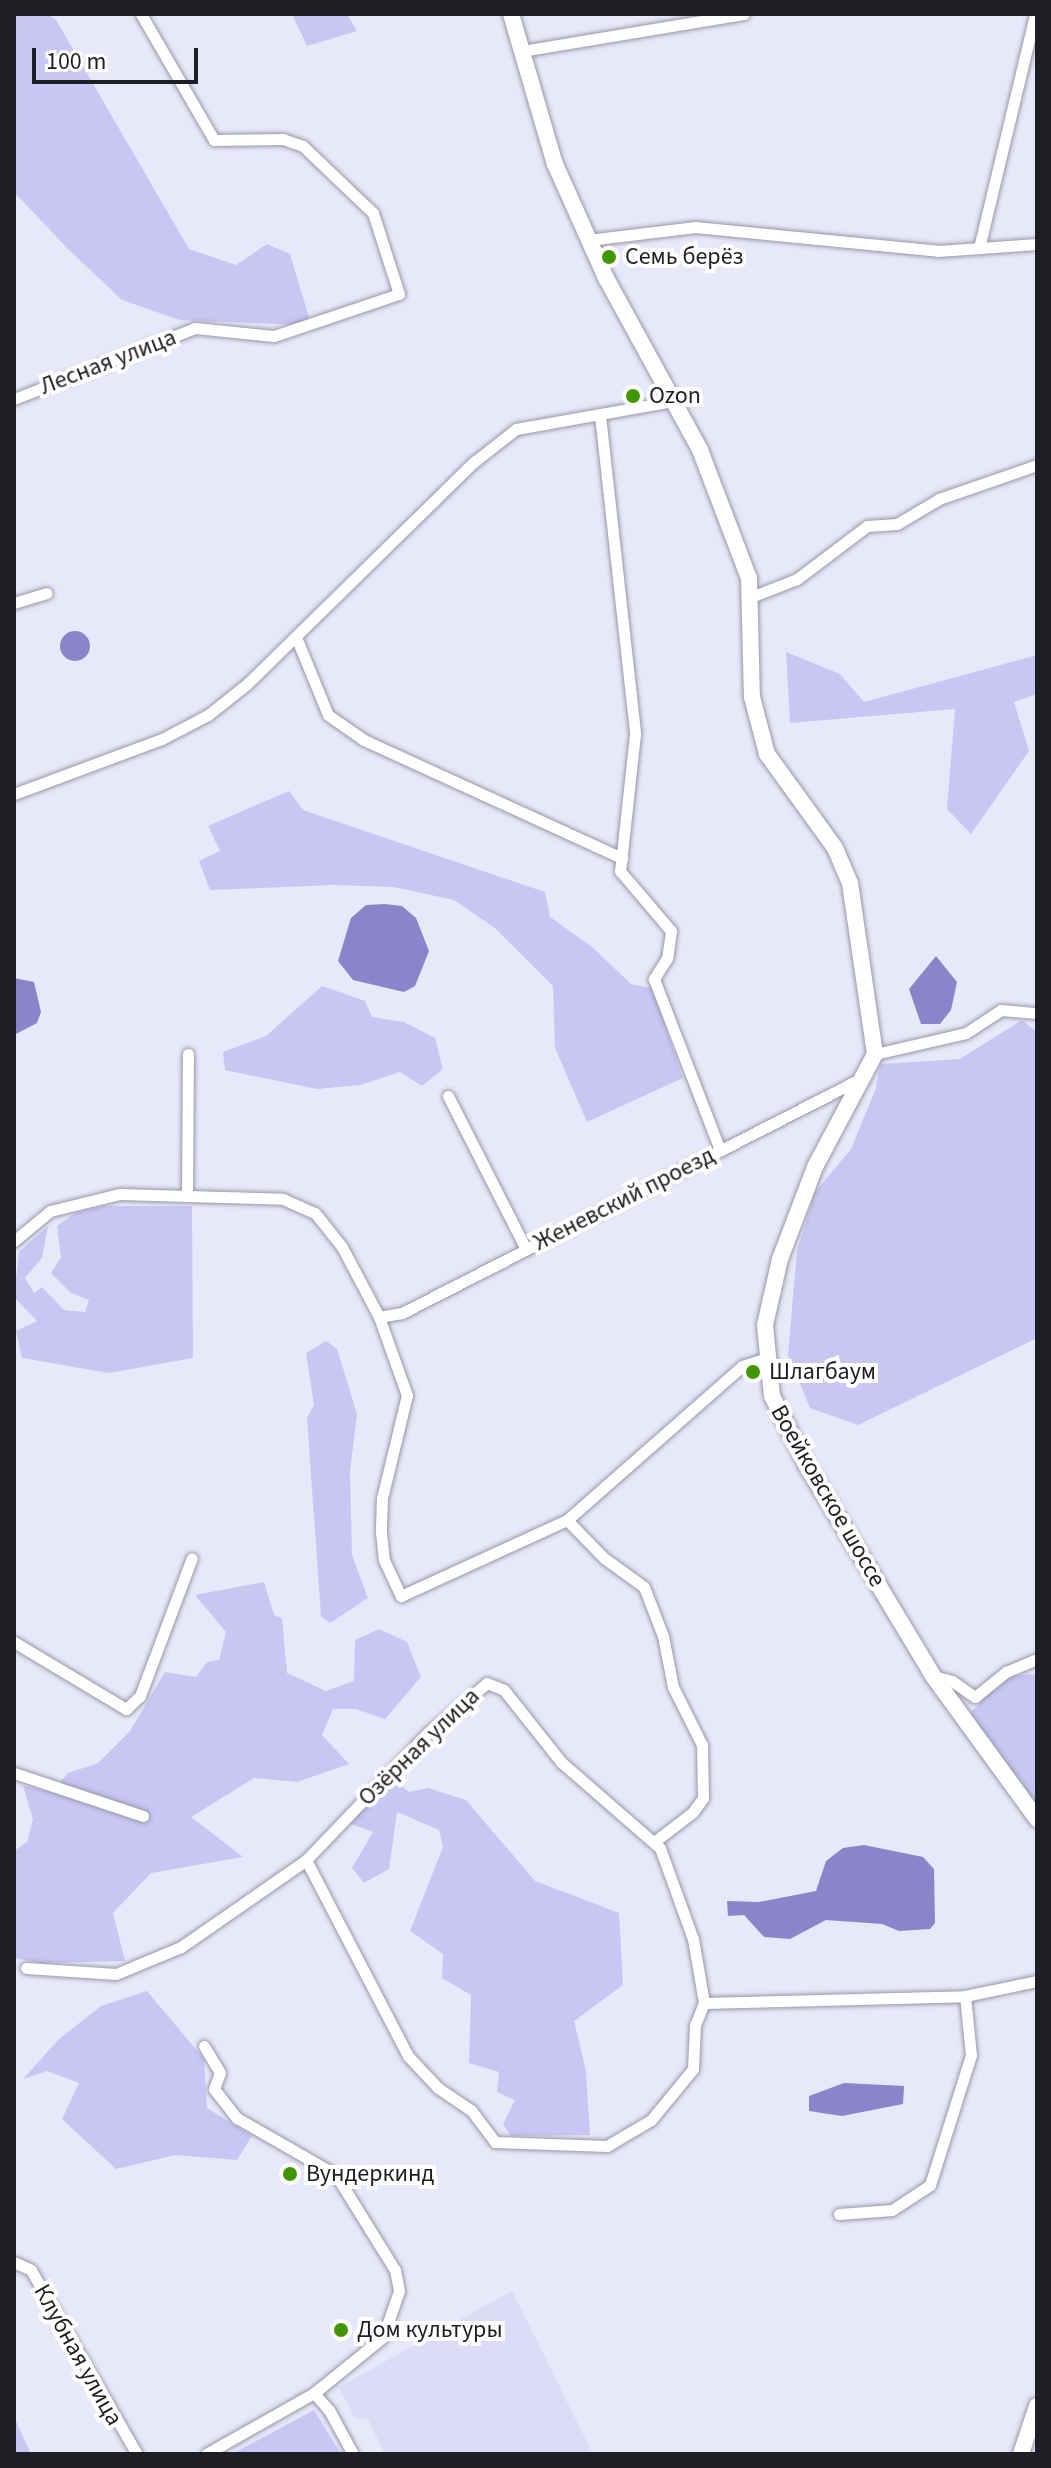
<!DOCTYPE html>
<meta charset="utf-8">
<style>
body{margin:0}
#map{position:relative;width:1051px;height:2468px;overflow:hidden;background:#e8e8fb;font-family:"Source Sans 3",sans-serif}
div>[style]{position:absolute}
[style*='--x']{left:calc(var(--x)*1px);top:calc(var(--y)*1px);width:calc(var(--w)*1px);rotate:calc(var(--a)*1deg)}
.built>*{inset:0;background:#dcdcf6}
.green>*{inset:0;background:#c8c6f3}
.water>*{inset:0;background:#8a84ca}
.round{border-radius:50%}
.roads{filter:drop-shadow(0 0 2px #9797a8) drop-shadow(0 0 2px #9797a8)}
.street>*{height:11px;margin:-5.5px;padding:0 5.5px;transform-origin:5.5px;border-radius:5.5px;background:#fff}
.secondary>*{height:16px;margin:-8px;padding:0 8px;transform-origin:8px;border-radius:8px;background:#fff}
.dots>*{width:22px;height:22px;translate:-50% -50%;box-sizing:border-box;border:4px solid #fff;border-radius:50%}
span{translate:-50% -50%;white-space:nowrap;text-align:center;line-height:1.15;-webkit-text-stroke:8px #fff;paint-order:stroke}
.poi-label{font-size:24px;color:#1e1e25}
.left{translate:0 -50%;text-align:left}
.street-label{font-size:24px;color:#1e1e25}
.frame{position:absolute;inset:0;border:16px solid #1e1e25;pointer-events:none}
.scale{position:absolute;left:32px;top:48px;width:166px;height:36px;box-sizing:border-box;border:4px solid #1e1e25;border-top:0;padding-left:10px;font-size:24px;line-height:28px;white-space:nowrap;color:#1e1e25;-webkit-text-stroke:6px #fff;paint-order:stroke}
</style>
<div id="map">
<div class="built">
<i style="clip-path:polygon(512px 2291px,593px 2454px,385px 2454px,368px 2420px,354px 2417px,339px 2387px)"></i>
</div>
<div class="green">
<i style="clip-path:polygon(14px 14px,47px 14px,56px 20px,189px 249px,236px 265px,267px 244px,290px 254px,309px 317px,299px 325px,180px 320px,122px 300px,67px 248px,14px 192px)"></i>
<i style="clip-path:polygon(292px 14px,347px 14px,357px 31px,307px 46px)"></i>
<i style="clip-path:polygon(786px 652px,840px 674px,864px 702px,1037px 655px,1037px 694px,1014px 702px,1029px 751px,971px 834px,947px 809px,955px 709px,790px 723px)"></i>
<i style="clip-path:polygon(289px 791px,303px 810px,545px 892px,550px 917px,592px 947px,631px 984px,652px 988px,683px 1078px,587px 1122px,555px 1048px,553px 986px,495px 928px,454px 900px,394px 887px,334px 885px,210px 890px,199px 861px,220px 851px,208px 826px)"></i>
<i style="clip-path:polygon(322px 986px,365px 1001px,372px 1017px,404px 1022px,435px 1038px,443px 1069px,422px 1086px,400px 1072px,360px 1085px,317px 1089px,225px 1070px,223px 1052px,266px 1036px)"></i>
<i style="clip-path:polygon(1022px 1020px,1037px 1032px,1037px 1338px,858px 1425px,810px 1408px,788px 1355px,797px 1251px,815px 1192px,851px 1149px,876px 1088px,880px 1064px,960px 1059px)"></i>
<i style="clip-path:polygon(104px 1206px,192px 1206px,193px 1358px,109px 1373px,22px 1358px,16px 1331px,37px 1321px,14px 1297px,19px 1252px,48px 1226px,42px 1258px,25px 1278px,34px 1293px,42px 1287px,64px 1310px,85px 1312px,89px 1300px,71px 1293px,51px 1273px,61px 1257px,57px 1226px,75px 1213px)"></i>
<i style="clip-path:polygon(326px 1341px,337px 1349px,357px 1414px,350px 1472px,352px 1555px,368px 1598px,330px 1623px,321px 1616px,307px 1418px,314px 1405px,306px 1353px)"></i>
<i style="clip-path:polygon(264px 1582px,274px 1615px,282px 1618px,287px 1673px,326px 1691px,354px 1681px,355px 1640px,379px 1629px,407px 1642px,421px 1677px,385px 1719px,356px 1709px,333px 1709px,322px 1735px,349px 1764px,297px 1782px,254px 1778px,191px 1817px,243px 1857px,151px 1873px,113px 1913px,125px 1961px,41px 1963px,14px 1958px,14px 1851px,27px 1842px,33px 1819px,23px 1786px,52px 1792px,68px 1773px,98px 1763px,130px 1731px,165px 1672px,196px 1677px,207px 1662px,219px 1660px,226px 1632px,195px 1595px)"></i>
<i style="clip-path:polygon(1037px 1674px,1037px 1805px,968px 1716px,1004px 1676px)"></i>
<i style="clip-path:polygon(393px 1779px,409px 1792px,428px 1788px,466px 1800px,535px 1881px,619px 1913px,623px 1985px,574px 2021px,586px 2071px,590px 2135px,511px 2136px,503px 2124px,515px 2100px,497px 2092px,499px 2072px,469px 2063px,471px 1995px,442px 1978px,443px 1954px,410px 1931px,443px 1847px,439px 1830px,397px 1812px,389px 1869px,364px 1883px,352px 1868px,373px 1832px,351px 1824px,382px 1782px)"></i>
<i style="clip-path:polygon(147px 1991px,204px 2059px,207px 2108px,252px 2136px,237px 2160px,175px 2155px,116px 2169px,62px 2119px,79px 2083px,47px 2071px,23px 2079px,58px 2040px,101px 2006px)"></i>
<i style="clip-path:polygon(314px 2410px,341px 2454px,232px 2454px)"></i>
<i style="clip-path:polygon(14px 2416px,14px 2417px,31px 2454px,14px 2454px)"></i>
</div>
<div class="water">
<i class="round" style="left:60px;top:631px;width:30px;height:30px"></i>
<i style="clip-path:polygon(385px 904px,402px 906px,416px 918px,429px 951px,415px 986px,404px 992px,353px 980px,338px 961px,351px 918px,366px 905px)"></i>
<i style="clip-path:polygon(936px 956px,957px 982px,951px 1010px,940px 1024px,921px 1024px,909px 989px)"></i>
<i style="clip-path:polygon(14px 978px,34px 982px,41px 1012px,37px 1023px,14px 1035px)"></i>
<i style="clip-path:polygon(864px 1845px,923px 1857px,934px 1869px,935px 1923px,930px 1929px,899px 1931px,882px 1924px,826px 1920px,790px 1939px,764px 1937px,744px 1915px,728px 1916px,727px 1901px,759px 1902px,816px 1891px,826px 1861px,843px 1848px)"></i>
<i style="clip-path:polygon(844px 2083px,904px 2086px,903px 2104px,842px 2116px,809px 2111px,809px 2096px)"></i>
</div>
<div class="roads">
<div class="street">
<i style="--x:522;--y:51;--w:225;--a:-9.5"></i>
<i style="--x:588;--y:240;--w:108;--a:-6.9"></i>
<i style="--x:695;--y:227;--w:244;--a:5.6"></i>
<i style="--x:938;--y:251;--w:99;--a:-4"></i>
<i style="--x:979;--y:248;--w:241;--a:-76.5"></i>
<i style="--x:14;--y:399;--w:194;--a:-21.4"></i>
<i style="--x:195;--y:328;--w:79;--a:5.8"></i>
<i style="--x:274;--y:336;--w:132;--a:-18.6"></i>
<i style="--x:399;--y:294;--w:85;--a:-107.8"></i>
<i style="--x:373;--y:213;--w:97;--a:-136.3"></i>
<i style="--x:303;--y:146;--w:21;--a:-161"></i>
<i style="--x:283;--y:139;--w:69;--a:179.2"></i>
<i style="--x:214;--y:140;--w:146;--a:-120.1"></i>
<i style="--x:600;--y:415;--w:321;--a:83.7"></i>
<i style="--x:635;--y:734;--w:138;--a:96.2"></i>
<i style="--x:620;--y:871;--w:79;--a:49.6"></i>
<i style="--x:671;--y:931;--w:27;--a:98"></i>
<i style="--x:667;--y:958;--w:25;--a:122"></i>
<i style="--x:654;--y:979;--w:183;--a:68.9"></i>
<i style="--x:751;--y:597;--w:49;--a:-21.4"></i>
<i style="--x:797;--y:579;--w:88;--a:-37.1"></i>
<i style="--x:867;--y:526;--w:30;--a:-4"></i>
<i style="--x:897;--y:524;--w:49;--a:-30.8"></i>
<i style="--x:939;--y:499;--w:104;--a:-19.1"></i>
<i style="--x:14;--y:603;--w:34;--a:-17"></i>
<i style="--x:296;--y:637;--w:84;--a:67.7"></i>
<i style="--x:328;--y:715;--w:44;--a:34.8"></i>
<i style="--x:364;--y:740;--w:284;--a:24.6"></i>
<i style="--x:14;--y:794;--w:158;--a:-20.4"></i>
<i style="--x:162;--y:739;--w:52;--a:-27.6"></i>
<i style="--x:208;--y:715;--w:50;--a:-38.5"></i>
<i style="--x:247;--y:684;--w:318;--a:-44.4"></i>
<i style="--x:474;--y:462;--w:53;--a:-38.2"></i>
<i style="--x:516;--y:429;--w:159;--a:-10.1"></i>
<i style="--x:875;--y:1054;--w:93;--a:-13"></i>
<i style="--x:966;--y:1033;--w:42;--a:-33.3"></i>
<i style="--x:1001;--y:1010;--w:36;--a:5"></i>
<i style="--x:448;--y:1096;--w:172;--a:63"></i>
<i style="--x:187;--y:1193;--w:139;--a:-89.6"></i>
<i style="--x:14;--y:1241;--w:47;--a:-39.8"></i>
<i style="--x:50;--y:1211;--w:71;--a:-13.8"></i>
<i style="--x:119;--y:1194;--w:164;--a:1.7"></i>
<i style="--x:283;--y:1199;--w:35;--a:24"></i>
<i style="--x:315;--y:1213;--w:43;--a:51.5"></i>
<i style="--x:342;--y:1247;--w:79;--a:62.1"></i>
<i style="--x:379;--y:1317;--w:83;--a:70.3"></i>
<i style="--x:407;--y:1395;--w:106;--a:103.6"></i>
<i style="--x:382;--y:1498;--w:34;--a:92"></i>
<i style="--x:381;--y:1532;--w:28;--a:84"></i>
<i style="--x:384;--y:1560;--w:40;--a:65"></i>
<i style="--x:401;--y:1596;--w:183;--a:-24.6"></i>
<i style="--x:567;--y:1520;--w:233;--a:-41.3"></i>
<i style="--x:742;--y:1366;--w:23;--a:-18"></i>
<i style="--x:379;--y:1317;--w:23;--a:-10"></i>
<i style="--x:402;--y:1313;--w:519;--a:-27.06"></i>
<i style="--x:567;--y:1520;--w:53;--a:45.8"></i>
<i style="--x:604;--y:1558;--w:49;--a:35.9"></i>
<i style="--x:644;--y:1587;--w:53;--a:68.8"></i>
<i style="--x:663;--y:1636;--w:52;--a:78.9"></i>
<i style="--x:673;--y:1687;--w:65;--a:63.4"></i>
<i style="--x:702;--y:1745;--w:53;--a:88.9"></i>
<i style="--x:703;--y:1798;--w:17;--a:126"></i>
<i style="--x:693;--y:1812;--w:49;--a:142.4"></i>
<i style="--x:14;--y:1642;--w:131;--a:30.9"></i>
<i style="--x:126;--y:1709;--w:19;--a:-43"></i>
<i style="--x:140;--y:1696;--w:147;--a:-69.4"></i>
<i style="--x:933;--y:1676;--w:20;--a:15"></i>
<i style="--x:952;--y:1681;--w:28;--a:35"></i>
<i style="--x:975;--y:1697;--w:40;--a:-39"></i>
<i style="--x:1006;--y:1672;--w:34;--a:-23"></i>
<i style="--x:14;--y:1773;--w:136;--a:18.4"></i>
<i style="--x:306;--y:1860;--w:176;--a:-46.2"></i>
<i style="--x:428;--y:1733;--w:77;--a:-40.3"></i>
<i style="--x:487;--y:1683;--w:18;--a:22"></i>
<i style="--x:504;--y:1690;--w:92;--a:51.6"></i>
<i style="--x:561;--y:1762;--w:131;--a:41"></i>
<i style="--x:660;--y:1848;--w:97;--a:70.1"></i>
<i style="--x:693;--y:1939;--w:65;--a:80.2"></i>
<i style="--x:26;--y:1968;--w:90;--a:3.8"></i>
<i style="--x:116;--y:1974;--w:70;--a:-22.6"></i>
<i style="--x:181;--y:1947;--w:152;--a:-34.8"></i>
<i style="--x:306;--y:1860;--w:221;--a:62.5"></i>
<i style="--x:408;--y:2056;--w:44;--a:46.8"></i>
<i style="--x:438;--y:2088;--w:40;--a:34"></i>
<i style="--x:471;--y:2110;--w:40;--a:53"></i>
<i style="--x:495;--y:2142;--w:112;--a:2"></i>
<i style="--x:607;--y:2146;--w:51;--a:-30.6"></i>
<i style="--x:651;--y:2120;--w:66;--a:-50.5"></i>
<i style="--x:693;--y:2069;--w:44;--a:-87.4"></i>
<i style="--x:695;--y:2025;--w:24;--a:-68"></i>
<i style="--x:704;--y:2003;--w:261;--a:-1.5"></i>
<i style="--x:965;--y:1996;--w:74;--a:-11.8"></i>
<i style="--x:204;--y:2046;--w:31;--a:59"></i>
<i style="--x:220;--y:2073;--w:17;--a:111"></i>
<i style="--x:214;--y:2089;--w:37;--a:52"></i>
<i style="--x:237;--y:2118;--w:114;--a:29.9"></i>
<i style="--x:336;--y:2175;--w:112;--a:58.2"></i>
<i style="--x:395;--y:2270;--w:21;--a:79"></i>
<i style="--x:399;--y:2291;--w:49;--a:109.2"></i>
<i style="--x:383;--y:2337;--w:89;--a:140.9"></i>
<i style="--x:314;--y:2393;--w:124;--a:150.5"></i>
<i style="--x:839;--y:2214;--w:53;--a:-4.3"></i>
<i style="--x:892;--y:2210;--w:45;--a:-33.3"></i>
<i style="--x:930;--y:2185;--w:136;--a:-72.5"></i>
<i style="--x:971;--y:2055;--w:59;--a:-95.8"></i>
<i style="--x:14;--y:2262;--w:19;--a:25"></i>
<i style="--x:31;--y:2270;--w:212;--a:60.1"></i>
<i style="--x:314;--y:2393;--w:23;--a:49"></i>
<i style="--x:329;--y:2410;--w:50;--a:61.4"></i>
</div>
<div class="secondary">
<i style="--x:511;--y:14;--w:156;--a:73.7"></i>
<i style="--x:555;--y:164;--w:125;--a:65.9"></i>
<i style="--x:606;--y:278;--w:196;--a:61.3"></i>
<i style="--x:700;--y:450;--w:137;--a:69.1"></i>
<i style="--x:749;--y:578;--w:119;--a:88.6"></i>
<i style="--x:752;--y:697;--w:59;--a:75.3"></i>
<i style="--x:767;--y:754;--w:116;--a:54.1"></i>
<i style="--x:835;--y:848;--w:38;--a:67"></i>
<i style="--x:850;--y:883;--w:173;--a:81.7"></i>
<i style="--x:875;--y:1054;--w:128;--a:118"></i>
<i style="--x:815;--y:1167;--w:98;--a:110.8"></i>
<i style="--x:780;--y:1259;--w:68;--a:102.8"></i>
<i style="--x:765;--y:1325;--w:71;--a:84.4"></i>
<i style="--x:772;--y:1396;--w:78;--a:63.4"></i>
<i style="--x:807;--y:1466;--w:245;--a:59"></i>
<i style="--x:933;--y:1676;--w:177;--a:54"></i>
<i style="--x:1021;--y:2454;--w:51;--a:-71.6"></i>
</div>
</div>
<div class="dots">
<i style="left:609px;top:257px;background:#439603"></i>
<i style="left:633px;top:396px;background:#439603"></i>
<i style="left:753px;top:1372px;background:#439603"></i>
<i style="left:290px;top:2174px;background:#439603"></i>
<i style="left:341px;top:2330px;background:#439603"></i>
</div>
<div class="poi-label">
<span class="left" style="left:625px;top:257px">Семь берёз</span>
<span class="left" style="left:649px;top:396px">Ozon</span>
<span class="left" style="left:769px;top:1372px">Шлагбаум</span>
<span class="left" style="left:306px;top:2174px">Вундеркинд</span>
<span class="left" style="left:357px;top:2330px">Дом культуры</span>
</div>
<div class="street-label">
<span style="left:108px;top:362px;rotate:-21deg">Лесная улица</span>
<span style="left:624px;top:1199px;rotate:-27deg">Женевский проезд</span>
<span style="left:828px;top:1496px;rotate:60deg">Воейковское шоссе</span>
<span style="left:419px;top:1747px;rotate:-44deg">Озёрная улица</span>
<span style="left:78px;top:2355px;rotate:61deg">Клубная улица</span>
</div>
<div class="frame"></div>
<div class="scale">100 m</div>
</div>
